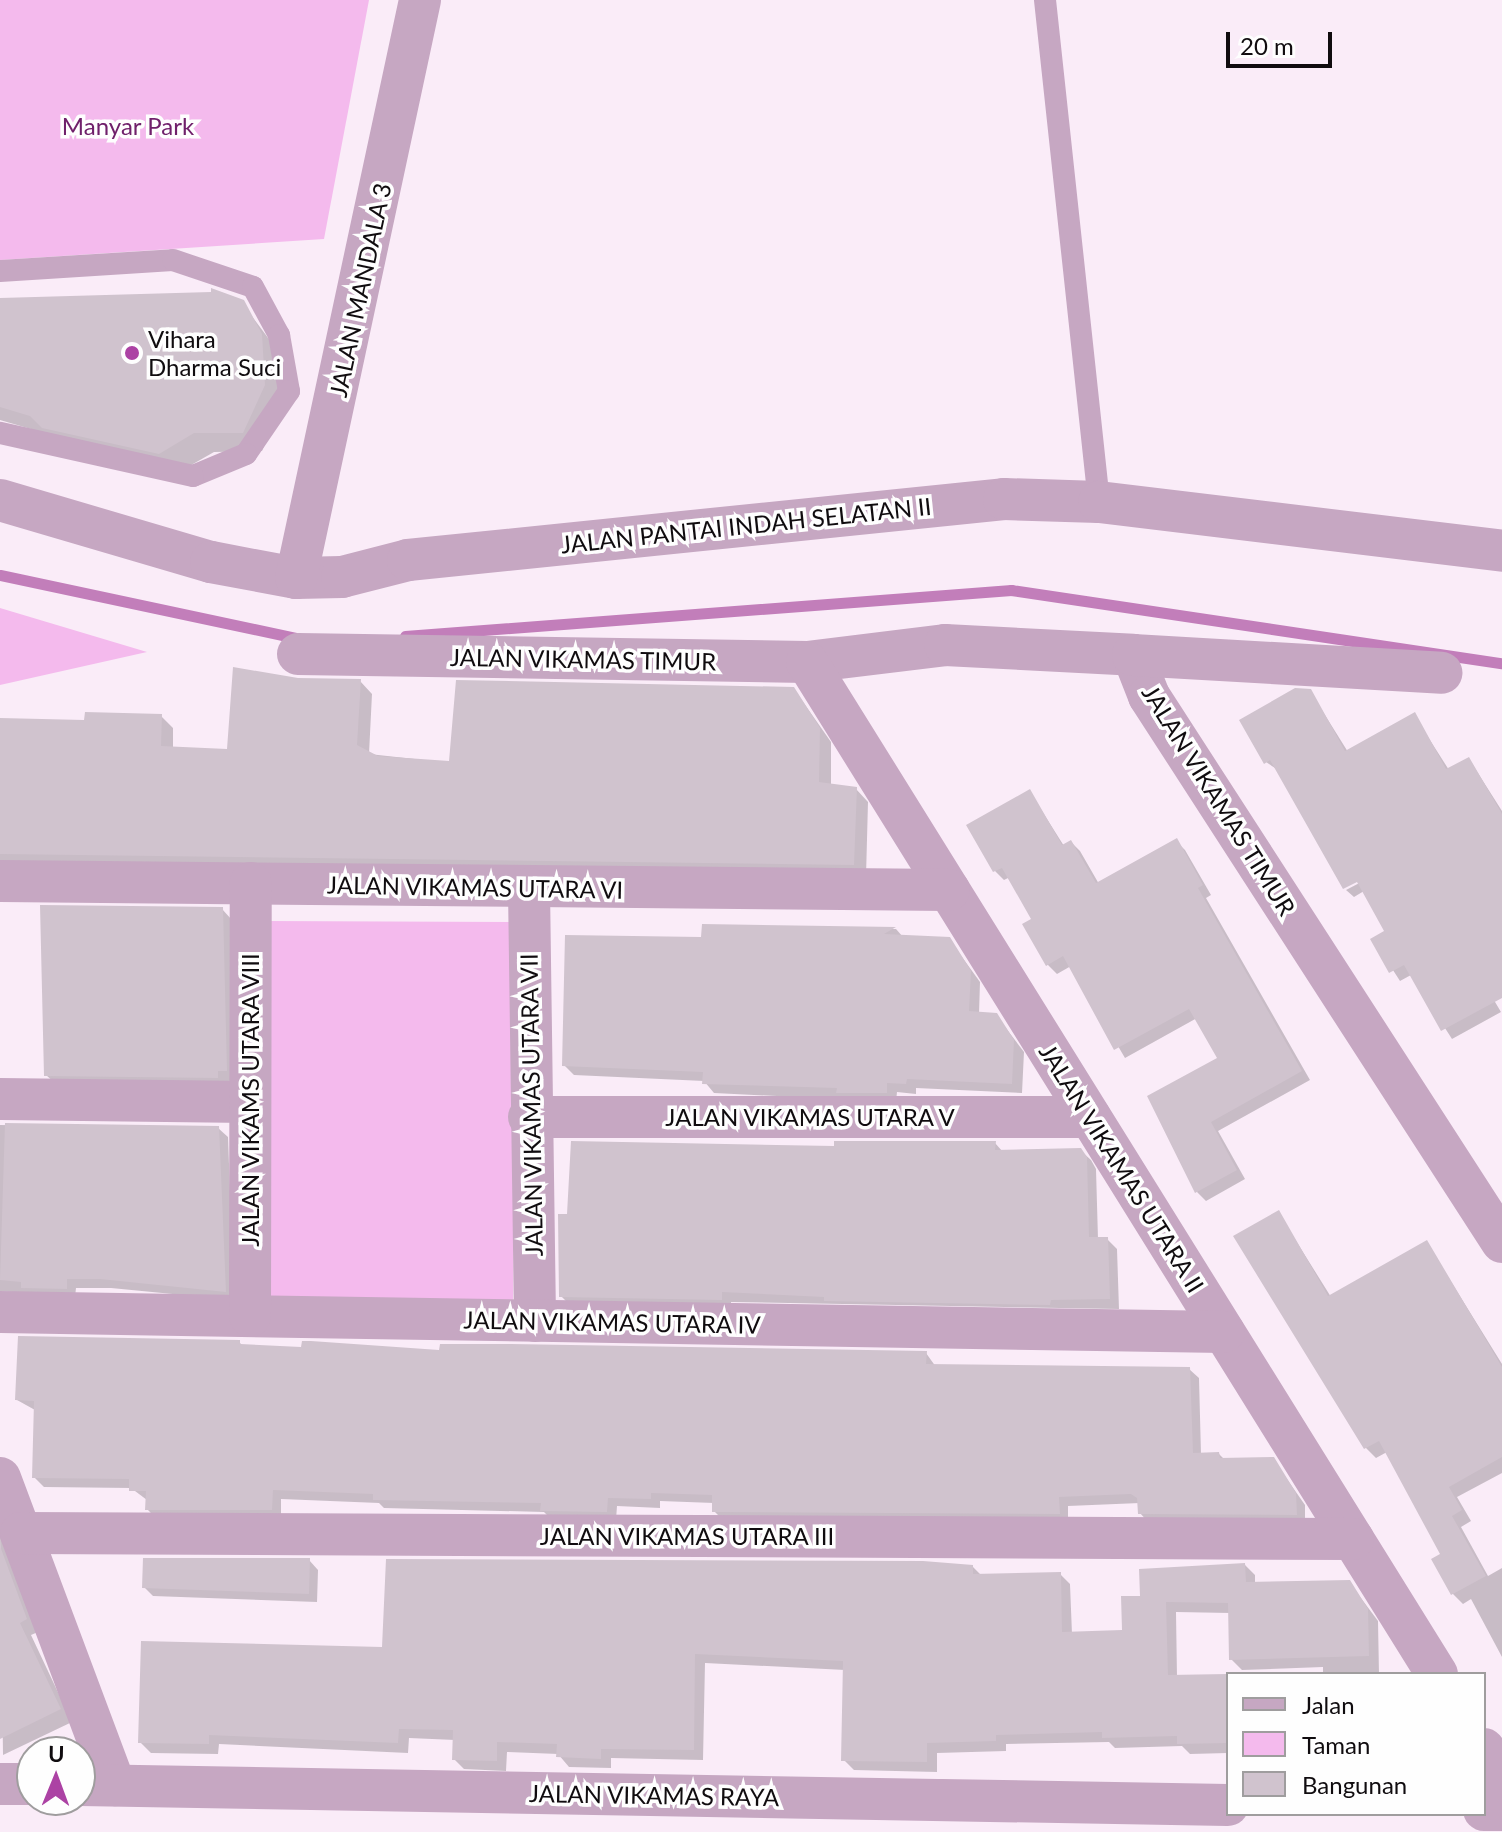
<!DOCTYPE html>
<style>
body{margin:0}
#map{position:relative;width:1502px;height:1832px;overflow:hidden;background:#faecf8;font-family:Lato,sans-serif}
div>[style]{position:absolute}
[style*='--x']{left:calc(var(--x)*1px);top:calc(var(--y)*1px);width:calc(var(--w)*1px);rotate:calc(var(--a)*1deg)}
.green>*{inset:0;background:#f4baed}
.shadow>*{inset:0;background:#0003}
.stream>*{height:11px;margin:-5.5px;padding:0 5.5px;transform-origin:5.5px;border-radius:5.5px;background:#c27eba}
.building>*{inset:0;background:#d0c3ce}
.lane>*{height:22px;margin:-11px;padding:0 11px;transform-origin:11px;border-radius:11px;background:#c6a7c2}
.street>*{height:42px;margin:-21px;padding:0 21px;transform-origin:21px;border-radius:21px;background:#c6a7c2}
.dots>*{width:22px;height:22px;translate:-50% -50%;box-sizing:border-box;border:4px solid #fefefe;border-radius:50%}
span{translate:-50% -50%;white-space:nowrap;text-align:center;line-height:1.15;-webkit-text-stroke:7px #fefefe;paint-order:stroke}
.park-label{font-size:24px;color:#70206b}
.street-label{font-size:24px;color:#100c0f}
.poi-label{font-size:24px;color:#100c0f}
.left{translate:0 -50%;text-align:left}
.legend{position:absolute;left:1226px;top:1672px;width:260px;height:144px;box-sizing:border-box;background:#fefefe;border:2px solid #9f9d9e;margin:0;padding:10px 14px;list-style:none;font-size:24px;color:#100c0f}
.legend li{display:flex;align-items:center;gap:16px;height:40px}
.legend b{width:40px;border:2px solid #9f9d9e}
.north{position:absolute;left:16px;top:1736px;width:80px;height:80px;box-sizing:border-box;background:#fefefe;border:2px solid #9f9d9e;border-radius:50%;rotate:1deg;font-size:22px;font-weight:700;line-height:32px;text-align:center;color:#100c0f}
.north::after{content:'';display:block;margin:auto;width:28px;height:36px;background:#ac42a4;clip-path:polygon(50% 0,100% 100%,50% 72%,0 100%)}
.scale{position:absolute;left:1226px;top:32px;width:106px;height:36px;box-sizing:border-box;border:4px solid #100c0f;border-top:0;padding-left:10px;font-size:24px;line-height:28px;white-space:nowrap;color:#100c0f;-webkit-text-stroke:6px #fefefe;paint-order:stroke}
</style>
<div id="map">
<div class="green">
<i style="clip-path:polygon(0 0,369px 0,324px 239px,0 260px)"></i>
<i style="clip-path:polygon(0 608px,147px 652px,0 685px)"></i>
<i style="clip-path:polygon(265px 921px,515px 922px,513px 1313px,263px 1312px)"></i>
</div>
<div class="shadow">
<i style="clip-path:polygon(239px 299px,280px 354px,283px 404px,262px 451px,214px 452px,179px 472px,0 420px,0 300px)"></i>
<i style="clip-path:polygon(297px 680px,360px 681px,372px 694px,369px 754px,451px 763px,794px 689px,831px 742px,831px 786px,856px 789px,868px 802px,866px 877px,0 867px,0 719px,86px 722px,161px 716px,173px 728px,173px 748px,228px 751px)"></i>
<i style="clip-path:polygon(1310px 691px,1348px 752px,1414px 715px,1449px 770px,1469px 759px,1502px 811px,1502px 961px,1479px 975px,1501px 1012px,1452px 1039px,1411px 975px,1400px 981px,1373px 939px,1387px 932px,1364px 891px,1354px 897px,1346px 890px,1367px 879px,1278px 770px,1266px 762px)"></i>
<i style="clip-path:polygon(1030px 792px,1064px 846px,1071px 842px,1080px 851px,1099px 884px,1176px 841px,1185px 850px,1211px 895px,1206px 898px,1310px 1080px,1218px 1131px,1245px 1179px,1206px 1201px,1197px 1192px,1220px 1058px,1197px 1018px,1125px 1058px,1071px 966px,1057px 974px,1048px 965px,1034px 920px,1010px 877px,1004px 880px,995px 871px,969px 826px)"></i>
<i style="clip-path:polygon(222px 909px,232px 920px,236px 1081px,228px 1081px,228px 1087px,57px 1085px,46px 1075px)"></i>
<i style="clip-path:polygon(704px 926px,896px 929px,903px 937px,949px 939px,980px 982px,979px 1014px,996px 1015px,1024px 1052px,1022px 1093px,916px 1088px,916px 1094px,897px 1092px,896px 1102px,714px 1093px,704px 1081px,574px 1075px,564px 1065px,703px 939px)"></i>
<i style="clip-path:polygon(0 1125px,218px 1128px,228px 1137px,234px 1300px,111px 1288px,76px 1288px,75px 1297px,0 1291px)"></i>
<i style="clip-path:polygon(995px 1143px,1003px 1152px,1080px 1150px,1091px 1160px,1096px 1169px,1098px 1239px,1107px 1239px,1117px 1249px,1119px 1309px,731px 1302px,731px 1309px,571px 1306px,561px 1296px,836px 1148px)"></i>
<i style="clip-path:polygon(1278px 1212px,1331px 1297px,1427px 1243px,1502px 1364px,1502px 1473px,1457px 1497px,1471px 1521px,1461px 1527px,1488px 1576px,1502px 1568px,1502px 1657px,1471px 1599px,1463px 1604px,1453px 1594px,1443px 1555px,1387px 1452px,1376px 1458px,1366px 1448px,1235px 1236px)"></i>
<i style="clip-path:polygon(239px 1342px,243px 1346px,441px 1352px,926px 1353px,936px 1367px,1189px 1369px,1199px 1378px,1201px 1454px,1219px 1454px,1225px 1460px,1273px 1459px,1305px 1505px,1305px 1523px,1149px 1523px,1140px 1513px,1140px 1503px,1068px 1506px,1068px 1522px,724px 1521px,714px 1511px,714px 1503px,660px 1501px,660px 1508px,617px 1506px,616px 1520px,552px 1520px,544px 1512px,384px 1508px,379px 1503px,281px 1499px,281px 1519px,156px 1518px,147px 1509px,147px 1500px,131px 1488px,44px 1487px,34px 1477px,35px 1410px,17px 1400px)"></i>
<i style="clip-path:polygon(0 1533px,38px 1632px,31px 1635px,72px 1722px,3px 1755px)"></i>
<i style="clip-path:polygon(309px 1560px,318px 1570px,317px 1602px,153px 1596px,144px 1587px)"></i>
<i style="clip-path:polygon(1245px 1565px,1255px 1575px,1255px 1584px,1349px 1582px,1378px 1621px,1379px 1674px,1323px 1674px,1323px 1667px,1242px 1670px,1231px 1659px,1230px 1613px,1176px 1612px,1177px 1677px,1228px 1676px,1228px 1753px,1190px 1754px,1182px 1746px,1115px 1748px,1109px 1742px,1006px 1744px,1006px 1751px,937px 1753px,937px 1772px,854px 1770px,844px 1760px,845px 1670px,705px 1663px,703px 1760px,611px 1758px,611px 1768px,569px 1767px,558px 1754px,507px 1752px,506px 1771px,464px 1769px,454px 1759px,455px 1740px,409px 1738px,408px 1753px,219px 1744px,218px 1754px,151px 1753px,140px 1742px,384px 1649px,973px 1567px,982px 1576px,1060px 1574px,1070px 1584px,1072px 1634px,1124px 1632px,1142px 1598px)"></i>
</div>
<div class="stream">
<i style="--x:0;--y:575;--w:308;--a:12"></i>
<i style="--x:405;--y:636;--w:608;--a:-4.34"></i>
<i style="--x:1011;--y:590;--w:496;--a:8.5"></i>
</div>
<div class="building">
<i style="clip-path:polygon(211px 288px,244px 300px,262px 334px,265px 385px,243px 433px,194px 433px,159px 454px,42px 428px,30px 416px,0 407px,0 298px,211px 292px)"></i>
<i style="clip-path:polygon(233px 667px,298px 678px,361px 679px,357px 745px,378px 756px,449px 761px,456px 680px,794px 687px,820px 728px,819px 782px,857px 787px,854px 865px,0 854px,0 718px,84px 720px,85px 712px,162px 714px,161px 746px,227px 749px)"></i>
<i style="clip-path:polygon(1295px 688px,1311px 689px,1345px 751px,1415px 712px,1446px 769px,1469px 757px,1502px 814px,1502px 998px,1441px 1031px,1404px 965px,1389px 973px,1370px 939px,1384px 931px,1357px 882px,1343px 889px,1270px 760px,1264px 764px,1239px 720px)"></i>
<i style="clip-path:polygon(1030px 789px,1062px 845px,1071px 840px,1096px 883px,1177px 838px,1203px 885px,1198px 888px,1302px 1071px,1211px 1122px,1237px 1170px,1195px 1193px,1147px 1096px,1217px 1058px,1189px 1009px,1114px 1050px,1063px 956px,1046px 966px,1022px 924px,1031px 919px,1002px 868px,993px 872px,966px 825px)"></i>
<i style="clip-path:polygon(40px 905px,223px 907px,227px 1071px,218px 1071px,218px 1078px,44px 1076px)"></i>
<i style="clip-path:polygon(702px 924px,896px 927px,884px 934px,950px 937px,971px 971px,969px 1011px,997px 1013px,1014px 1040px,1012px 1084px,907px 1079px,906px 1084px,887px 1083px,887px 1093px,836px 1093px,837px 1088px,702px 1084px,703px 1072px,562px 1066px,565px 935px,701px 937px)"></i>
<i style="clip-path:polygon(5px 1123px,219px 1126px,226px 1292px,100px 1279px,67px 1279px,67px 1289px,21px 1288px,21px 1282px,0 1280px)"></i>
<i style="clip-path:polygon(571px 1141px,834px 1146px,834px 1141px,996px 1141px,995px 1150px,1081px 1148px,1087px 1157px,1089px 1237px,1108px 1237px,1110px 1299px,1051px 1300px,1050px 1305px,824px 1301px,824px 1297px,722px 1292px,722px 1300px,559px 1297px,558px 1214px,567px 1214px)"></i>
<i style="clip-path:polygon(1279px 1210px,1328px 1296px,1427px 1240px,1502px 1367px,1502px 1457px,1449px 1487px,1462px 1510px,1452px 1516px,1486px 1576px,1451px 1595px,1431px 1559px,1440px 1554px,1379px 1441px,1364px 1449px,1233px 1236px)"></i>
<i style="clip-path:polygon(18px 1336px,240px 1340px,240px 1344px,301px 1347px,302px 1341px,311px 1341px,439px 1350px,440px 1344px,511px 1344px,927px 1351px,926px 1364px,1190px 1367px,1193px 1453px,1219px 1452px,1220px 1458px,1274px 1457px,1296px 1493px,1297px 1515px,1138px 1514px,1137px 1498px,1131px 1494px,1059px 1497px,1060px 1514px,712px 1512px,712px 1495px,651px 1493px,651px 1499px,608px 1498px,607px 1512px,540px 1511px,541px 1503px,373px 1500px,373px 1494px,273px 1490px,272px 1510px,145px 1510px,146px 1491px,129px 1491px,129px 1479px,32px 1478px,34px 1401px,15px 1400px)"></i>
<i style="clip-path:polygon(0 1546px,27px 1619px,20px 1623px,61px 1709px,0 1739px)"></i>
<i style="clip-path:polygon(143px 1558px,310px 1558px,309px 1594px,142px 1588px)"></i>
<i style="clip-path:polygon(386px 1559px,923px 1561px,973px 1565px,973px 1574px,1061px 1572px,1062px 1632px,1122px 1630px,1121px 1596px,1140px 1596px,1139px 1569px,1245px 1563px,1246px 1582px,1350px 1580px,1368px 1609px,1369px 1656px,1229px 1660px,1228px 1603px,1166px 1602px,1168px 1675px,1228px 1674px,1228px 1743px,1177px 1744px,1177px 1736px,1102px 1738px,1102px 1732px,996px 1735px,996px 1741px,927px 1743px,927px 1762px,841px 1761px,843px 1661px,695px 1654px,694px 1750px,601px 1749px,601px 1759px,556px 1757px,557px 1744px,497px 1742px,497px 1761px,452px 1760px,453px 1730px,399px 1729px,398px 1743px,209px 1735px,209px 1744px,138px 1743px,141px 1641px,382px 1647px)"></i>
</div>
<div class="lane">
<i style="--x:1045;--y:0;--w:505;--a:83.86"></i>
<i style="--x:0;--y:271;--w:173;--a:-3.6"></i>
<i style="--x:173;--y:260;--w:84;--a:18.6"></i>
<i style="--x:253;--y:287;--w:55;--a:61.6"></i>
<i style="--x:279;--y:335;--w:57;--a:79.9"></i>
<i style="--x:289;--y:391;--w:76;--a:124.3"></i>
<i style="--x:246;--y:454;--w:57;--a:157.5"></i>
<i style="--x:193;--y:476;--w:198;--a:-167.4"></i>
</div>
<div class="street">
<i style="--x:0;--y:500;--w:220;--a:16.4"></i>
<i style="--x:211;--y:562;--w:86;--a:10.7"></i>
<i style="--x:296;--y:578;--w:46;--a:-1.2"></i>
<i style="--x:342;--y:577;--w:68;--a:-14.4"></i>
<i style="--x:408;--y:560;--w:599;--a:-5.84"></i>
<i style="--x:1004;--y:499;--w:95;--a:1.8"></i>
<i style="--x:1099;--y:502;--w:406;--a:6.9"></i>
<i style="--x:296;--y:578;--w:591;--a:-77.89"></i>
<i style="--x:298;--y:654;--w:509;--a:0.9"></i>
<i style="--x:807;--y:662;--w:139;--a:-7"></i>
<i style="--x:945;--y:645;--w:188;--a:3"></i>
<i style="--x:1133;--y:655;--w:44;--a:68.7"></i>
<i style="--x:1149;--y:696;--w:650;--a:57.12"></i>
<i style="--x:1133;--y:655;--w:309;--a:3.3"></i>
<i style="--x:807;--y:662;--w:1192;--a:58.1"></i>
<i style="--x:0;--y:881;--w:949;--a:0.54"></i>
<i style="--x:529;--y:889;--w:432;--a:89.2"></i>
<i style="--x:0;--y:1099;--w:249;--a:0.7"></i>
<i style="--x:529;--y:1117;--w:561;--a:0"></i>
<i style="--x:0;--y:1312;--w:1224;--a:0.94"></i>
<i style="--x:250;--y:1316;--w:433;--a:-89.9"></i>
<i style="--x:0;--y:1478;--w:328;--a:69.5"></i>
<i style="--x:21;--y:1533;--w:1332;--a:0.26"></i>
<i style="--x:1484;--y:1749;--w:34;--a:58"></i>
<i style="--x:0;--y:1784;--w:32;--a:0"></i>
<i style="--x:80;--y:1785;--w:1148;--a:1"></i>
<i style="--x:1484;--y:1810;--w:18;--a:0"></i>
</div>
<div class="dots">
<i style="left:132px;top:353px;background:#ac42a4"></i>
</div>
<div class="park-label">
<span style="left:128px;top:126px">Manyar Park</span>
</div>
<div class="street-label">
<span style="left:360px;top:290px;rotate:-78deg">JALAN MANDALA 3</span>
<span style="left:746px;top:525px;rotate:-6deg">JALAN PANTAI INDAH SELATAN II</span>
<span style="left:583px;top:659px;rotate:1deg">JALAN VIKAMAS TIMUR</span>
<span style="left:1219px;top:800px;rotate:58deg">JALAN VIKAMAS TIMUR</span>
<span style="left:475px;top:887px;rotate:1deg">JALAN VIKAMAS UTARA VI</span>
<span style="left:250px;top:1100px;rotate:-90deg">JALAN VIKAMS UTARA VIII</span>
<span style="left:531px;top:1105px;rotate:-91deg">JALAN VIKAMAS UTARA VII</span>
<span style="left:810px;top:1117px">JALAN VIKAMAS UTARA V</span>
<span style="left:1122px;top:1168px;rotate:58deg">JALAN VIKAMAS UTARA II</span>
<span style="left:612px;top:1322px;rotate:1deg">JALAN VIKAMAS UTARA IV</span>
<span style="left:687px;top:1536px">JALAN VIKAMAS UTARA III</span>
<span style="left:654px;top:1795px;rotate:1deg">JALAN VIKAMAS RAYA</span>
</div>
<div class="poi-label">
<span class="left" style="left:148px;top:353px">Vihara<br>Dharma Suci</span>
</div>
<ul class="legend">
<li><b style="height:10px;background:#c6a7c2"></b>Jalan</li>
<li><b style="height:22px;background:#f4baed"></b>Taman</li>
<li><b style="height:22px;background:#d0c3ce"></b>Bangunan</li>
</ul>
<div class="north">U</div>
<div class="scale">20 m</div>
</div>
